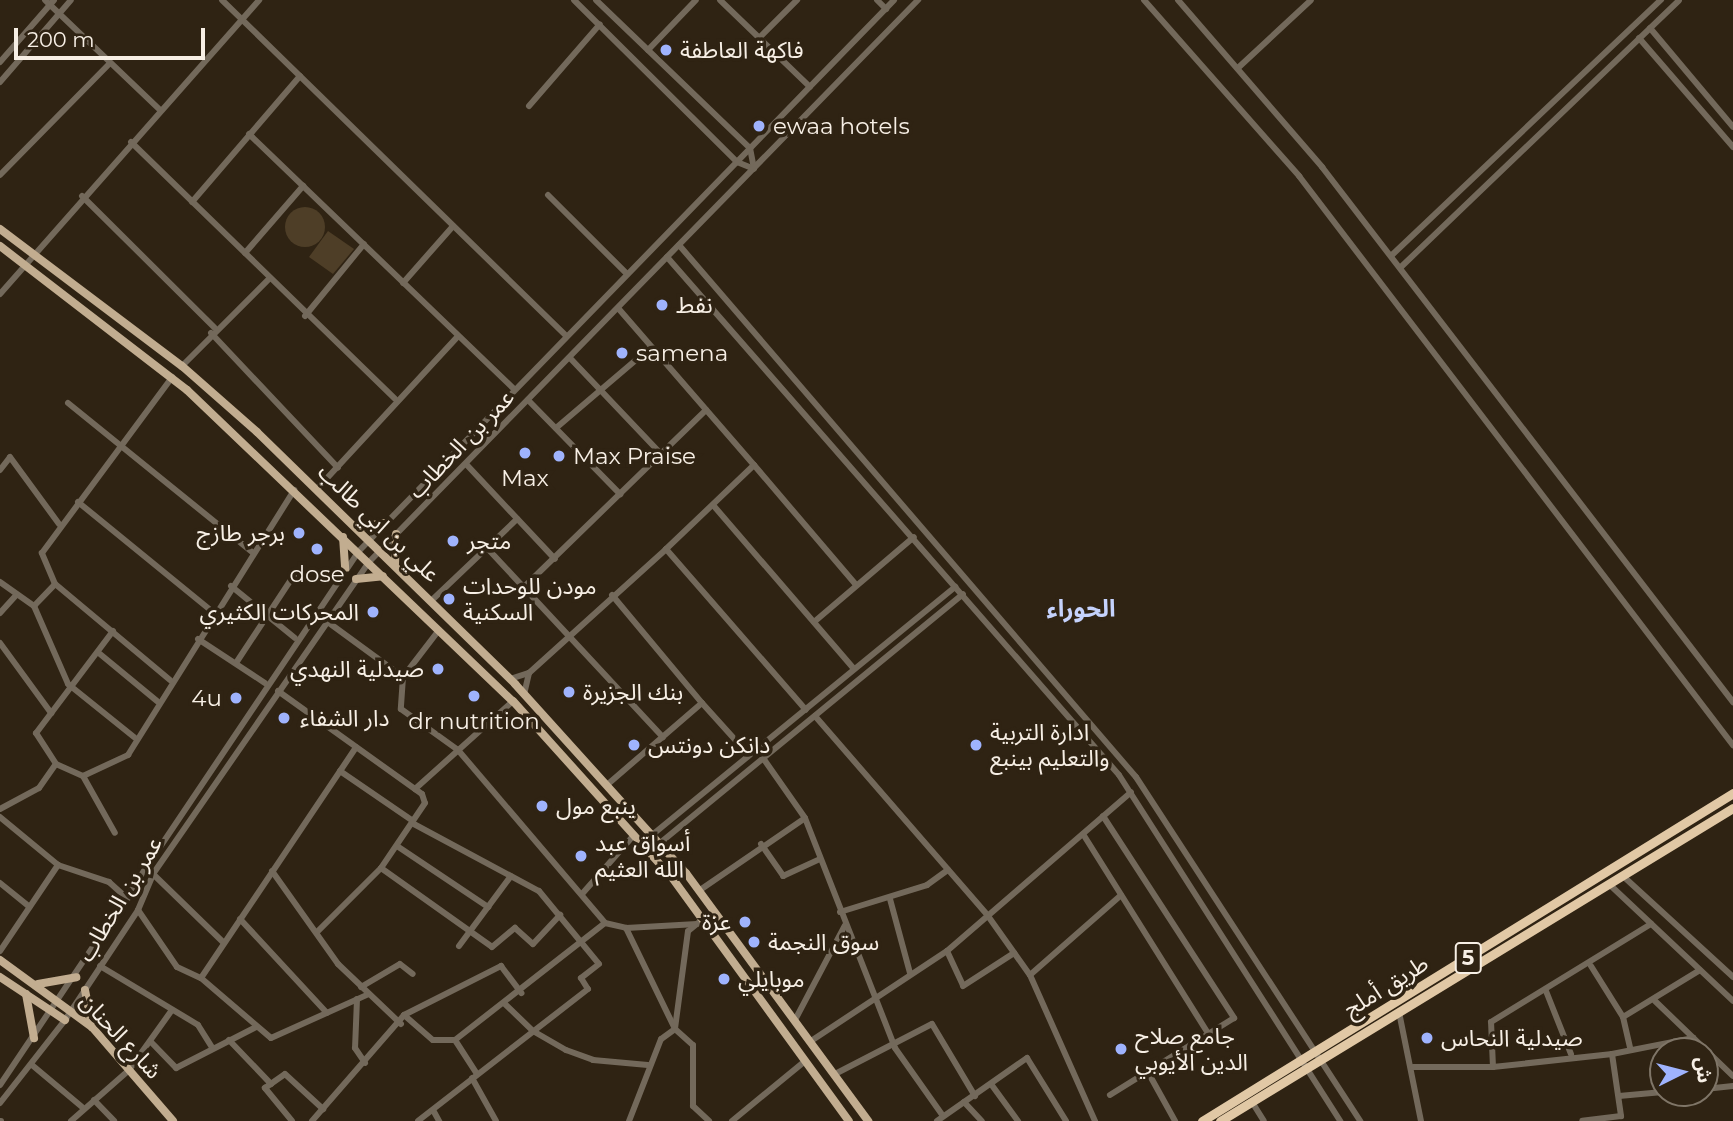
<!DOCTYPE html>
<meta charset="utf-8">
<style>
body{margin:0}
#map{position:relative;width:1733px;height:1121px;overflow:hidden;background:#2f2313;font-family:Montserrat,"Noto Sans Arabic",sans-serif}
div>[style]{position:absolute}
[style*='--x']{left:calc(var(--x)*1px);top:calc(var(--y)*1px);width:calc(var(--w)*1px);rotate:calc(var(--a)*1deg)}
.green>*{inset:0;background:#4e3e27}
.round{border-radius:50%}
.minor>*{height:6px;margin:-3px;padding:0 3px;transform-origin:3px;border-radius:3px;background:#73695b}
.major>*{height:8px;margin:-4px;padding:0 4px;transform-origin:4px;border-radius:4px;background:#c2ad90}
.highway>*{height:9px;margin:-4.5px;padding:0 4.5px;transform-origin:4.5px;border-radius:4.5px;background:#e1c8a5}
.dots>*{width:19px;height:19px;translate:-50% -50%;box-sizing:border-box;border:4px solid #2f2313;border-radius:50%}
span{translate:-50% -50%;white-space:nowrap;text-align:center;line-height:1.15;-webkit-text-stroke:7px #2f2313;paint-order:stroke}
.shield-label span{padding:2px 5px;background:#2f2313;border:2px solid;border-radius:5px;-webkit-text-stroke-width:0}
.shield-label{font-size:21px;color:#f7efe5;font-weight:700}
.poi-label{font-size:23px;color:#f7efe5}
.left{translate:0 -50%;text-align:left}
.right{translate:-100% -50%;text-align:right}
.street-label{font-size:23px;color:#f7efe5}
.neighbourhood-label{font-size:24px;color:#c5d2fc;font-weight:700}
.north{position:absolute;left:1649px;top:1037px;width:70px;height:70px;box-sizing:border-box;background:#2f2313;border:2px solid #7f7567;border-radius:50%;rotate:84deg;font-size:19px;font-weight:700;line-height:28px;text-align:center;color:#f7efe5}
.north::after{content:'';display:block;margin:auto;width:24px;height:32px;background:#9fb3fd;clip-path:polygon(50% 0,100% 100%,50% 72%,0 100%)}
.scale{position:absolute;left:14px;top:28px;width:191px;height:32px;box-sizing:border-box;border:4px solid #f7efe5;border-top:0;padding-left:9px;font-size:21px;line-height:24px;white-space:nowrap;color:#f7efe5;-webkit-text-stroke:5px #2f2313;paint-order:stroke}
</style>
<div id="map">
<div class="green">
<i class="round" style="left:285px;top:207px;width:40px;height:40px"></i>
<i style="clip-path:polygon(328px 231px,354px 249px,333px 274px,309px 257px)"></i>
</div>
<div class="minor">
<i style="--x:45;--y:0;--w:159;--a:43.7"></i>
<i style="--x:222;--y:0;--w:481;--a:44.3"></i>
<i style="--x:574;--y:0;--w:230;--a:44.8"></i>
<i style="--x:737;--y:162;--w:18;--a:22"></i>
<i style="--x:596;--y:0;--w:214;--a:43.9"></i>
<i style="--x:750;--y:148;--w:21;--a:79"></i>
<i style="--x:720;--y:0;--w:125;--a:44"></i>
<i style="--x:877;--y:0;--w:13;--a:45"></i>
<i style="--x:1144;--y:0;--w:235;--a:48.6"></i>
<i style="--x:1299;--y:176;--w:716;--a:52.67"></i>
<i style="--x:1178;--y:0;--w:221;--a:49.2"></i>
<i style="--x:1322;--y:167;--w:675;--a:52.47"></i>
<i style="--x:1650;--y:28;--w:129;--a:50"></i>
<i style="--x:759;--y:38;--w:54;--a:-45"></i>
<i style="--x:1639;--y:38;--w:144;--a:49.2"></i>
<i style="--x:648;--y:50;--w:69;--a:-46.2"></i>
<i style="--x:0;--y:62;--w:82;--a:-48.9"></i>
<i style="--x:1239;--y:67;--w:98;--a:-42.9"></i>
<i style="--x:0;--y:82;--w:108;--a:-49.1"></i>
<i style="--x:529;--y:106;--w:108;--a:-49.1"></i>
<i style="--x:249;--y:134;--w:368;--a:43.9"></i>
<i style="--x:131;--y:142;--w:368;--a:44.2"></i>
<i style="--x:0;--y:175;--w:156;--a:-45.5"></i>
<i style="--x:548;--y:195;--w:112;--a:45"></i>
<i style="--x:82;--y:196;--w:187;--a:44.8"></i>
<i style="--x:192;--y:202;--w:166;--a:-49.4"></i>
<i style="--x:679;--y:245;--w:701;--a:49.34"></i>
<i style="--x:1136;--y:777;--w:411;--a:56.9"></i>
<i style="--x:245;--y:253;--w:89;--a:-49.1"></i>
<i style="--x:1392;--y:255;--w:371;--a:-43.5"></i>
<i style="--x:667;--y:257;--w:687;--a:48.89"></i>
<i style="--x:1119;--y:775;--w:411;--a:57.4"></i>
<i style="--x:1401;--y:267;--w:385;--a:-43.8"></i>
<i style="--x:403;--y:283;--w:76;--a:-48.7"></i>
<i style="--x:0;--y:294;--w:392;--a:-48.6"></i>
<i style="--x:618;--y:308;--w:208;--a:49.1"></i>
<i style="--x:754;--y:465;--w:122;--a:136.3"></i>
<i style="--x:305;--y:316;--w:93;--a:-50.7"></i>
<i style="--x:211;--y:333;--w:185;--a:46.7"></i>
<i style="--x:570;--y:358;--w:132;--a:46.5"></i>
<i style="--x:182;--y:366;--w:122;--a:-45"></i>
<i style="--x:528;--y:400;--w:132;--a:45.6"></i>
<i style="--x:68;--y:403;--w:238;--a:39"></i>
<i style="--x:556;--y:428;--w:123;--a:-40.4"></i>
<i style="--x:466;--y:464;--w:130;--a:46.9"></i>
<i style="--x:754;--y:465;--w:157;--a:49.6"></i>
<i style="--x:0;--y:470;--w:16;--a:-52"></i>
<i style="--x:10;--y:457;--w:83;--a:53.8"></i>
<i style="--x:317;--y:489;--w:208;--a:-47.3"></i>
<i style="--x:78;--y:502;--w:176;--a:39.2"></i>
<i style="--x:713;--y:505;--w:216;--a:49.3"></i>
<i style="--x:488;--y:549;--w:257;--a:47.1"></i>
<i style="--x:0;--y:582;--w:42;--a:35.2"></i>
<i style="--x:34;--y:606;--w:85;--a:66.4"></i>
<i style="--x:68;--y:684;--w:85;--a:38.8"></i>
<i style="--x:231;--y:586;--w:82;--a:39.1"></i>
<i style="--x:524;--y:587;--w:254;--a:-44.2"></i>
<i style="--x:612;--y:595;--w:141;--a:50.2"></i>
<i style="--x:431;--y:601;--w:119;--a:-43.6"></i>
<i style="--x:34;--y:606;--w:30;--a:-46"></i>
<i style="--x:0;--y:613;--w:24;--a:-48"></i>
<i style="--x:325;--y:620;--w:97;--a:36.2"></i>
<i style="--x:814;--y:622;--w:131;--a:-40.4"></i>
<i style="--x:439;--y:630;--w:59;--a:127.5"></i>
<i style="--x:403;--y:677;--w:32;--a:94"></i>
<i style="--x:401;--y:709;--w:70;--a:35.7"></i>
<i style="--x:458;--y:750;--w:227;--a:49.6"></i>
<i style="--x:605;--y:923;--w:22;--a:13"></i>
<i style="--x:626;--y:928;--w:112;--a:64.1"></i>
<i style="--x:675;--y:1029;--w:17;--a:144"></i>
<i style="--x:661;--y:1039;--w:88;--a:111.3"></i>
<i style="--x:113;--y:631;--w:128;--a:127"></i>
<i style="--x:36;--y:733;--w:37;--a:57"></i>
<i style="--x:56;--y:764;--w:30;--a:24"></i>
<i style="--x:83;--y:776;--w:50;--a:-25"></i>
<i style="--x:128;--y:755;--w:313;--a:-57.9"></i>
<i style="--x:198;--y:639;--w:80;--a:33.3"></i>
<i style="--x:0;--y:643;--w:87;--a:53.9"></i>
<i style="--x:100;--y:654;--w:74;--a:39.5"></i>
<i style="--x:236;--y:663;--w:105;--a:-56.6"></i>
<i style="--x:529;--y:673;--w:185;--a:-42.1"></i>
<i style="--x:666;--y:549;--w:213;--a:49"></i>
<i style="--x:510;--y:679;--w:20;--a:-18"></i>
<i style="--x:529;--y:673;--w:22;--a:103"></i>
<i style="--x:170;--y:680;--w:150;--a:-140.1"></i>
<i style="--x:55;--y:584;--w:34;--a:-113"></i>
<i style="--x:42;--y:553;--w:219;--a:-53.5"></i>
<i style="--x:278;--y:691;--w:177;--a:35.6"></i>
<i style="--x:422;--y:794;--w:9;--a:72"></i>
<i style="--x:425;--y:803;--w:78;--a:124.1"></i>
<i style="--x:381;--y:868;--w:91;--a:135"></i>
<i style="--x:815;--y:716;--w:264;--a:49.1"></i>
<i style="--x:988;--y:916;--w:72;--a:54.6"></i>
<i style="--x:1030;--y:975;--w:160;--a:66"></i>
<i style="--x:763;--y:758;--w:73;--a:55"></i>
<i style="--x:805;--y:818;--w:247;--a:68.6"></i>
<i style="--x:895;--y:1048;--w:83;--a:54.8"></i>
<i style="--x:340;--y:771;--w:88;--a:34.4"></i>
<i style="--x:83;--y:776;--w:65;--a:60.7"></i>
<i style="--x:608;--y:784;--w:124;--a:-40.8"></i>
<i style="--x:702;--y:703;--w:69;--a:48"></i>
<i style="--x:415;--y:789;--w:132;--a:-41.9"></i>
<i style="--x:0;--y:809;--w:44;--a:-28.3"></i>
<i style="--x:39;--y:788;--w:29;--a:-55"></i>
<i style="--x:1103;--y:816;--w:241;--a:57"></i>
<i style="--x:1234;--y:1018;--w:146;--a:148.2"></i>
<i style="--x:0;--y:817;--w:75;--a:39.6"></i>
<i style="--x:58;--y:865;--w:54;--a:18.4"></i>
<i style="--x:109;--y:882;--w:25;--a:42"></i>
<i style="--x:412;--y:823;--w:144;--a:28.2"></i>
<i style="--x:539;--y:891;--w:94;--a:50.6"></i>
<i style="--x:599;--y:964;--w:23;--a:142"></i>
<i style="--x:581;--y:978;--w:13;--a:58"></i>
<i style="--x:588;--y:989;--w:215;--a:142.2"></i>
<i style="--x:1083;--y:834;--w:237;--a:57.9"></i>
<i style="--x:652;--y:835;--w:392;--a:-39.3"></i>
<i style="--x:660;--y:843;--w:392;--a:-39.4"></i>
<i style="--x:761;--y:844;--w:39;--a:55"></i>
<i style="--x:783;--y:876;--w:41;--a:-24.7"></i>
<i style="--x:397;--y:846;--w:110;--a:33.8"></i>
<i style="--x:381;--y:868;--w:136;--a:35.4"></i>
<i style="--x:492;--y:947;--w:30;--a:-40"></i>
<i style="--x:515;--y:928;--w:24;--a:42"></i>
<i style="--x:533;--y:944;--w:40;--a:-47"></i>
<i style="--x:272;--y:871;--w:114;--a:54.6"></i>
<i style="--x:338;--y:964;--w:87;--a:43.6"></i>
<i style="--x:153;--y:874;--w:99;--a:44.2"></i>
<i style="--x:1624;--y:877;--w:148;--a:42.5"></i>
<i style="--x:0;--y:883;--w:38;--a:39"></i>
<i style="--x:1610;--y:885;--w:169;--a:43.3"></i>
<i style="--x:700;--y:890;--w:127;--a:-34.4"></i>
<i style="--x:582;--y:894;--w:79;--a:-48.6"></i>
<i style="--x:890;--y:899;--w:77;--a:74.9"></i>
<i style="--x:138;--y:910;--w:69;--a:55.6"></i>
<i style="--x:177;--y:967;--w:26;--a:25"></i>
<i style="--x:201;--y:978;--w:92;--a:40.6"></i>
<i style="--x:271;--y:1038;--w:107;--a:-24.2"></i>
<i style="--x:840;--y:912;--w:91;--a:-17.2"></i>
<i style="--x:927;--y:885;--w:26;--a:-36"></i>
<i style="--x:240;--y:919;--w:128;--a:47.2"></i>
<i style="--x:703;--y:919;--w:19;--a:141"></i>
<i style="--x:688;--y:931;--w:99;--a:97.6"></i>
<i style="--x:675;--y:1029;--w:24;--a:42"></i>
<i style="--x:693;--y:1045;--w:61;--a:90"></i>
<i style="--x:693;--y:1106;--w:22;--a:43"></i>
<i style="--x:626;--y:928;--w:71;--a:-3.2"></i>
<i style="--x:459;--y:946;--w:87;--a:-53.4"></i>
<i style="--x:0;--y:951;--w:104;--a:-56"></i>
<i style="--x:947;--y:951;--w:38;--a:65"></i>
<i style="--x:963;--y:986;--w:61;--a:-32.9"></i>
<i style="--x:100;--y:966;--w:114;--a:31"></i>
<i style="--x:198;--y:1025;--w:25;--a:58"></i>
<i style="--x:1591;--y:966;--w:60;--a:57.9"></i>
<i style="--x:1623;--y:1017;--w:31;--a:77"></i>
<i style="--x:1030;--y:975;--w:121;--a:-41.3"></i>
<i style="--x:201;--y:978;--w:278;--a:-56.1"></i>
<i style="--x:361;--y:987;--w:45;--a:-30.5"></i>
<i style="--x:400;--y:964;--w:16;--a:38"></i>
<i style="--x:1546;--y:991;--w:68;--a:68.4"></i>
<i style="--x:357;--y:999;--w:49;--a:92.3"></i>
<i style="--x:355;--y:1048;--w:18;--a:56"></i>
<i style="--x:1655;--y:1001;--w:108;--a:43.9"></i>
<i style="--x:505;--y:1004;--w:39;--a:44"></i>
<i style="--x:533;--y:1031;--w:38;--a:30"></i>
<i style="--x:566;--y:1050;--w:29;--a:20"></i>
<i style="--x:593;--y:1060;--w:55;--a:5.2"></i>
<i style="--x:1399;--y:1012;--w:111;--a:78.6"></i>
<i style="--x:404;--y:1015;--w:38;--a:41"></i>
<i style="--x:433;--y:1040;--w:22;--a:0"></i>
<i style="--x:455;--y:1040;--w:190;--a:-38"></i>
<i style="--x:1623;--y:1017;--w:90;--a:-31.4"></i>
<i style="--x:795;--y:1020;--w:107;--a:-62.2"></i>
<i style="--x:229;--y:1040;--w:61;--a:46.3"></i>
<i style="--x:455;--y:1040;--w:40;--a:57.1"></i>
<i style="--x:811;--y:1041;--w:163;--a:-33.5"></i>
<i style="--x:947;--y:951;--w:243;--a:-40.8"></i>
<i style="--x:152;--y:1043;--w:35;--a:46"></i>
<i style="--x:176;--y:1068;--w:90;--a:-27.1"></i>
<i style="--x:1612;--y:1054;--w:83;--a:-11.2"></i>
<i style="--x:32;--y:1065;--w:65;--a:40"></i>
<i style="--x:1413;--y:1067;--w:80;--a:0"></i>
<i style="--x:1493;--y:1067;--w:120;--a:-6.2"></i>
<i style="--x:1612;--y:1054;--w:63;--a:81.7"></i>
<i style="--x:1621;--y:1116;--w:39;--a:173"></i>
<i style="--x:1493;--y:1067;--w:45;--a:-92.5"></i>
<i style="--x:1491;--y:1022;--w:188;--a:-31.5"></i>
<i style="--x:835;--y:1074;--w:109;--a:-27.3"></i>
<i style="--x:932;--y:1024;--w:84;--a:59.2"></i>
<i style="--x:1149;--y:1074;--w:54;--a:61"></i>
<i style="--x:472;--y:1078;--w:49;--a:60.8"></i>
<i style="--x:991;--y:1084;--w:46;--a:53.9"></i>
<i style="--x:0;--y:1085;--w:643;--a:-56.09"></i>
<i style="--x:359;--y:551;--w:768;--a:-45.84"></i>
<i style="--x:1705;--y:1089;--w:28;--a:-6"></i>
<i style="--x:1619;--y:1096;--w:44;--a:-5.2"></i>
<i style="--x:94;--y:1100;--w:29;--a:46"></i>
<i style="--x:964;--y:1102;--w:26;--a:47"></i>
<i style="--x:1252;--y:1102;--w:22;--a:58"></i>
<i style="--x:0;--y:1103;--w:105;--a:-51.9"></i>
<i style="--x:65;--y:1020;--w:132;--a:-56.4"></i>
<i style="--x:138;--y:910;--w:39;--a:-67"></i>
<i style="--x:153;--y:874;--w:379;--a:-55.3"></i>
<i style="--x:369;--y:562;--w:786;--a:-45.67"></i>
<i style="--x:433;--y:1110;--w:13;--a:61"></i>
<i style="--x:0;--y:1121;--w:1;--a:0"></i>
<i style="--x:71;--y:1121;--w:77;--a:-41.3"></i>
<i style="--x:129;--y:1070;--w:74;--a:-54.4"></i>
<i style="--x:292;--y:1121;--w:43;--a:-129.3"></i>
<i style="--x:265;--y:1088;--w:24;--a:-35"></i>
<i style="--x:285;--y:1074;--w:52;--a:42.6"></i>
<i style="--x:312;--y:1121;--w:140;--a:-49"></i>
<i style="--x:404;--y:1015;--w:109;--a:-26.8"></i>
<i style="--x:501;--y:966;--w:34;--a:53"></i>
<i style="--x:732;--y:1121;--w:94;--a:-39.4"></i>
<i style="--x:937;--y:1121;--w:110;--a:-35"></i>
<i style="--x:1027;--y:1058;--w:74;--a:58.2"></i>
</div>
<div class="major">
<i style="--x:0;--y:229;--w:228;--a:37"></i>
<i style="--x:182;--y:366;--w:100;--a:41.3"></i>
<i style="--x:257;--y:432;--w:361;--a:44.3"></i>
<i style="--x:515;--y:684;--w:255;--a:47.9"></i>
<i style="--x:686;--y:873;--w:308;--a:53.7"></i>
<i style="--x:0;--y:246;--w:236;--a:37.6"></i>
<i style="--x:187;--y:390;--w:451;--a:43.7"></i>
<i style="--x:513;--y:701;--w:239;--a:48"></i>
<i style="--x:673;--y:879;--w:299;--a:54"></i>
<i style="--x:359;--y:527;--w:26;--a:-9"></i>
<i style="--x:343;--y:537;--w:32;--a:86"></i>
<i style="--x:395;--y:564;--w:30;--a:-88"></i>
<i style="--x:356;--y:579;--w:27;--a:-6"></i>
<i style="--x:0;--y:960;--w:114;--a:36.1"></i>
<i style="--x:92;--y:1027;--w:124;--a:49.2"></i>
<i style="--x:0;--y:977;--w:78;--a:33.5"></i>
<i style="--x:38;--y:984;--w:39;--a:-10"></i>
<i style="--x:85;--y:990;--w:38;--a:79"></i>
<i style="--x:26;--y:994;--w:45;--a:79.7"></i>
</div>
<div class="highway">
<i style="--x:1202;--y:1121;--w:624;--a:-31.7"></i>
<i style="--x:1220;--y:1121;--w:601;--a:-31.39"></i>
</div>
<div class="dots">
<i style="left:666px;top:50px;background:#9fb3fd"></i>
<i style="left:759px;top:126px;background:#9fb3fd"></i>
<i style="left:662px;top:305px;background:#9fb3fd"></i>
<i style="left:622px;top:353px;background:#9fb3fd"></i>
<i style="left:525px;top:453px;background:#9fb3fd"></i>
<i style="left:559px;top:456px;background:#9fb3fd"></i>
<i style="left:299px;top:533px;background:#9fb3fd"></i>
<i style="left:453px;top:541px;background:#9fb3fd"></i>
<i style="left:317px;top:549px;background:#9fb3fd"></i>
<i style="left:449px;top:599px;background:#9fb3fd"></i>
<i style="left:373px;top:612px;background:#9fb3fd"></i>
<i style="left:438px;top:669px;background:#9fb3fd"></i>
<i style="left:569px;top:692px;background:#9fb3fd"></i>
<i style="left:474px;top:696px;background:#9fb3fd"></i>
<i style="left:236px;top:698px;background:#9fb3fd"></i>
<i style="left:284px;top:718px;background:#9fb3fd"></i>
<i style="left:634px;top:745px;background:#9fb3fd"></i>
<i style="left:976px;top:745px;background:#9fb3fd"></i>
<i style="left:542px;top:806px;background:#9fb3fd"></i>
<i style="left:581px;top:856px;background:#9fb3fd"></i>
<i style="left:745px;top:922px;background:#9fb3fd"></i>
<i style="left:754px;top:942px;background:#9fb3fd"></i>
<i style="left:724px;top:979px;background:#9fb3fd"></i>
<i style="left:1427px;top:1038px;background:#9fb3fd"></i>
<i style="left:1121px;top:1049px;background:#9fb3fd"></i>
</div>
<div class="shield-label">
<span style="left:1468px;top:958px">5</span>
</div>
<div class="poi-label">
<span class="left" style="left:680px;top:50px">فاكهة العاطفة</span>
<span class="left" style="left:773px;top:126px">ewaa hotels</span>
<span class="left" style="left:676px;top:305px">نفط</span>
<span class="left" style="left:636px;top:353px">samena</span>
<span class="left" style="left:573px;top:456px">Max Praise</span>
<span style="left:525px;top:478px">Max</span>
<span class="right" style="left:285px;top:533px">برجر طازج</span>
<span class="left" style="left:467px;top:541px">متجر</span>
<span style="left:317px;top:574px">dose</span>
<span class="left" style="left:463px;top:599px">مودن للوحدات<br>السكنية</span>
<span class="right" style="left:359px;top:612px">المحركات الكثيري</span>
<span class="right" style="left:424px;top:669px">صيدلية النهدي</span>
<span class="left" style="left:583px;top:692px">بنك الجزيرة</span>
<span class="right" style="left:222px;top:698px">4u</span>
<span class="left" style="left:300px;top:718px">دار الشفاء</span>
<span style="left:474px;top:721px">dr nutrition</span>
<span class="left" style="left:990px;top:745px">ادارة التربية<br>والتعليم بينبع</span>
<span class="left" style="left:648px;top:745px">دانكن دونتس</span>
<span class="left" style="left:556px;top:806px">ينبع مول</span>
<span class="left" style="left:595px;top:856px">أسواق عبد<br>الله العثيم</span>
<span class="right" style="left:731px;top:922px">عزة</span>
<span class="left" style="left:768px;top:942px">سوق النجمة</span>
<span class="left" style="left:738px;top:979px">موبايلي</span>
<span class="left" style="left:1135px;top:1049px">جامع صلاح<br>الدين الأيوبي</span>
<span class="left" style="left:1441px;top:1038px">صيدلية النحاس</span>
</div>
<div class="street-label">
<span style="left:461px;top:444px;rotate:-46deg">عمر بن الخطاب</span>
<span style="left:379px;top:523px;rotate:44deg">علي بن ابي طالب</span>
<span style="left:120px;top:899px;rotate:-59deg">عمر بن الخطاب</span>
<span style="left:1386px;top:986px;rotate:-32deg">طريق أملج</span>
<span style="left:121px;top:1036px;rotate:47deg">شارع الحنان</span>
</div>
<div class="neighbourhood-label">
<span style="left:1081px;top:609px">الحوراء</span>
</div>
<div class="north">ش</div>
<div class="scale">200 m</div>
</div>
